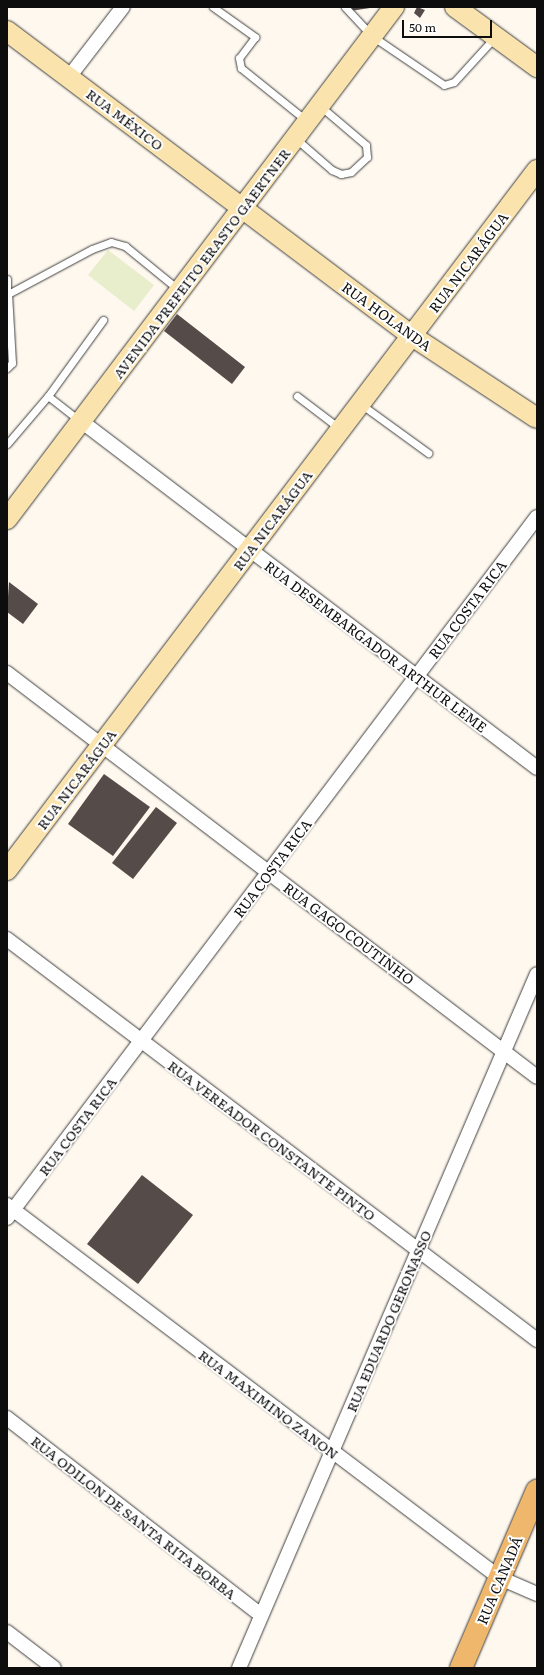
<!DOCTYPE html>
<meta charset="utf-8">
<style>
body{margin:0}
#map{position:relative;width:544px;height:1675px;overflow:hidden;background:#fef8ee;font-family:Literata,serif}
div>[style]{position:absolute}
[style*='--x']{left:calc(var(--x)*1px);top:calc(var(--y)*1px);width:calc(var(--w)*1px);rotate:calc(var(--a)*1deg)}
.pitch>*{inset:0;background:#e8eecb}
.building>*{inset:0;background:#554c4a}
.roads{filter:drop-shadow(0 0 1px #404040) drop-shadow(0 0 1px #404040)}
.service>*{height:7px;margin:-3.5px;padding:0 3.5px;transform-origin:3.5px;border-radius:3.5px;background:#fff}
.minor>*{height:14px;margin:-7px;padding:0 7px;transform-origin:7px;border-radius:7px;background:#fff}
.secondary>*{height:20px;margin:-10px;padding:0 10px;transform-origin:10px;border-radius:10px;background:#fae3ad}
.primary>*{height:22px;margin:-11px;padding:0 11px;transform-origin:11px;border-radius:11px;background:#efb76c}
span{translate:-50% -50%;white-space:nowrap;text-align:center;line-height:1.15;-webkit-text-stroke:4px #fff;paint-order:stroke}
.street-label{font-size:14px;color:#0d0d0d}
.frame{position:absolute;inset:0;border:8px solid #0d0d0d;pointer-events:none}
.scale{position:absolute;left:402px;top:20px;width:90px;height:18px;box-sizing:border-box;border:2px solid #0d0d0d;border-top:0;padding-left:5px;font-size:12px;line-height:14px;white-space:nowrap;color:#0d0d0d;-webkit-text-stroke:3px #fff;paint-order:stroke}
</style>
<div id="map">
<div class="pitch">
<i style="clip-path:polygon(108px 250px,154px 285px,134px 311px,88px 275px)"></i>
</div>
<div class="building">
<i style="clip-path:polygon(350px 7px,370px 7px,370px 8px,350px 11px)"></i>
<i style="clip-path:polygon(417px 7px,425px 10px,420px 18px,414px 13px)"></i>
<i style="clip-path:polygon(177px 314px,245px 367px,232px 384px,164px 331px)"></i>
<i style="clip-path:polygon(9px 582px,38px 604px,23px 624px,7px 612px)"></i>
<i style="clip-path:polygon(104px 774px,150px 807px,113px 856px,68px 824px)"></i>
<i style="clip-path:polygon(156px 807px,177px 823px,133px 879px,112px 863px)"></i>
<i style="clip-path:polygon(142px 1175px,193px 1215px,138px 1284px,87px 1244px)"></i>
</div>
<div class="roads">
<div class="service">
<i style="--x:213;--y:7;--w:52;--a:35.5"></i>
<i style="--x:255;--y:37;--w:26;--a:127"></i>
<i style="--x:239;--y:58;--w:10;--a:79"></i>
<i style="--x:241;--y:68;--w:85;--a:38.8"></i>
<i style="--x:345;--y:7;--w:40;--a:47"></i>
<i style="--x:372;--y:36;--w:87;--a:34.2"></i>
<i style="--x:444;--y:85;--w:10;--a:-17"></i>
<i style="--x:454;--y:82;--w:61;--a:-47.7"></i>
<i style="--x:295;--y:138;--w:49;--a:40.9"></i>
<i style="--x:332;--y:170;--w:10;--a:24"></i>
<i style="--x:341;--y:174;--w:10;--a:-11"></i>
<i style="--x:351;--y:172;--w:22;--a:-43"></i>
<i style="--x:367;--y:157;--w:12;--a:-95"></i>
<i style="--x:366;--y:145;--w:60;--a:-139.7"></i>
<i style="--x:7;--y:279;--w:15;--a:90"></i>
<i style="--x:7;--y:368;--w:7;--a:-45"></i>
<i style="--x:12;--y:363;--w:69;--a:-93.3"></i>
<i style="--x:8;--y:294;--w:95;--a:-28.2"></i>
<i style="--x:92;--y:249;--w:20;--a:-20"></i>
<i style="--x:111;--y:242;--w:15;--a:16"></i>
<i style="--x:125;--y:246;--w:70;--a:39.2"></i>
<i style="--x:48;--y:396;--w:94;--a:-54.1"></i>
<i style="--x:297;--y:396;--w:53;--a:37.3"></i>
<i style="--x:362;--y:405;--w:82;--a:36"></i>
<i style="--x:7;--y:444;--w:63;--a:-49.5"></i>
<i style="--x:48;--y:396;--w:41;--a:38"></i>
</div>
<div class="minor">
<i style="--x:69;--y:77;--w:88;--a:-52.4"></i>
<i style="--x:81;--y:421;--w:573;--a:37.27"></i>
<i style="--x:7;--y:673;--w:666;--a:37.32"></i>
<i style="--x:7;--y:939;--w:665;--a:37.11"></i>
<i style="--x:7;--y:1205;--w:618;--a:37.11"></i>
<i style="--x:500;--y:1578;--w:40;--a:23.4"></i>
<i style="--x:7;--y:1218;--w:879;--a:-52.91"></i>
<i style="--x:7;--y:1418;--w:321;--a:37.8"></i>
<i style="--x:7;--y:1632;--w:59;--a:37.5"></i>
<i style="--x:239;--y:1668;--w:755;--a:-66.76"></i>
</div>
<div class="secondary">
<i style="--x:455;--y:7;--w:102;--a:36.2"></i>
<i style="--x:7;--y:31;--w:507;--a:36.98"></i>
<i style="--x:412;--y:336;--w:149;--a:33.3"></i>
<i style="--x:7;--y:519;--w:642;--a:-52.92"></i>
<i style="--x:7;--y:870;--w:878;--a:-52.87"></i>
</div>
<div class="primary">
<i style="--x:461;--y:1668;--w:193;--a:-66.8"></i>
</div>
</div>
<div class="street-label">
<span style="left:125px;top:119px;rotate:37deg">RUA MÉXICO</span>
<span style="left:468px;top:262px;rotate:-53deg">RUA NICARÁGUA</span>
<span style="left:201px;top:263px;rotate:-53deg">AVENIDA PREFEITO ERASTO GAERTNER</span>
<span style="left:387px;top:316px;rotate:36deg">RUA HOLANDA</span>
<span style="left:272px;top:520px;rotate:-53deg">RUA NICARÁGUA</span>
<span style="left:467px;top:609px;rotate:-53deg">RUA COSTA RICA</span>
<span style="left:376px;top:646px;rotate:37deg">RUA DESEMBARGADOR ARTHUR LEME</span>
<span style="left:76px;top:779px;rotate:-53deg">RUA NICARÁGUA</span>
<span style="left:272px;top:868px;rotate:-53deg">RUA COSTA RICA</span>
<span style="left:349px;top:933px;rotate:37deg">RUA GAGO COUTINHO</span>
<span style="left:77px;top:1126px;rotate:-53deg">RUA COSTA RICA</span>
<span style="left:272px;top:1140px;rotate:37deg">RUA VEREADOR CONSTANTE PINTO</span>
<span style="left:388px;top:1321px;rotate:-67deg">RUA EDUARDO GERONASSO</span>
<span style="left:269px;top:1404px;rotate:37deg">RUA MAXIMINO ZANON</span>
<span style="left:134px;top:1517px;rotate:38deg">RUA ODILON DE SANTA RITA BORBA</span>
<span style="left:499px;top:1580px;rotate:-67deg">RUA CANADÁ</span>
</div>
<div class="frame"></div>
<div class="scale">50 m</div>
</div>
